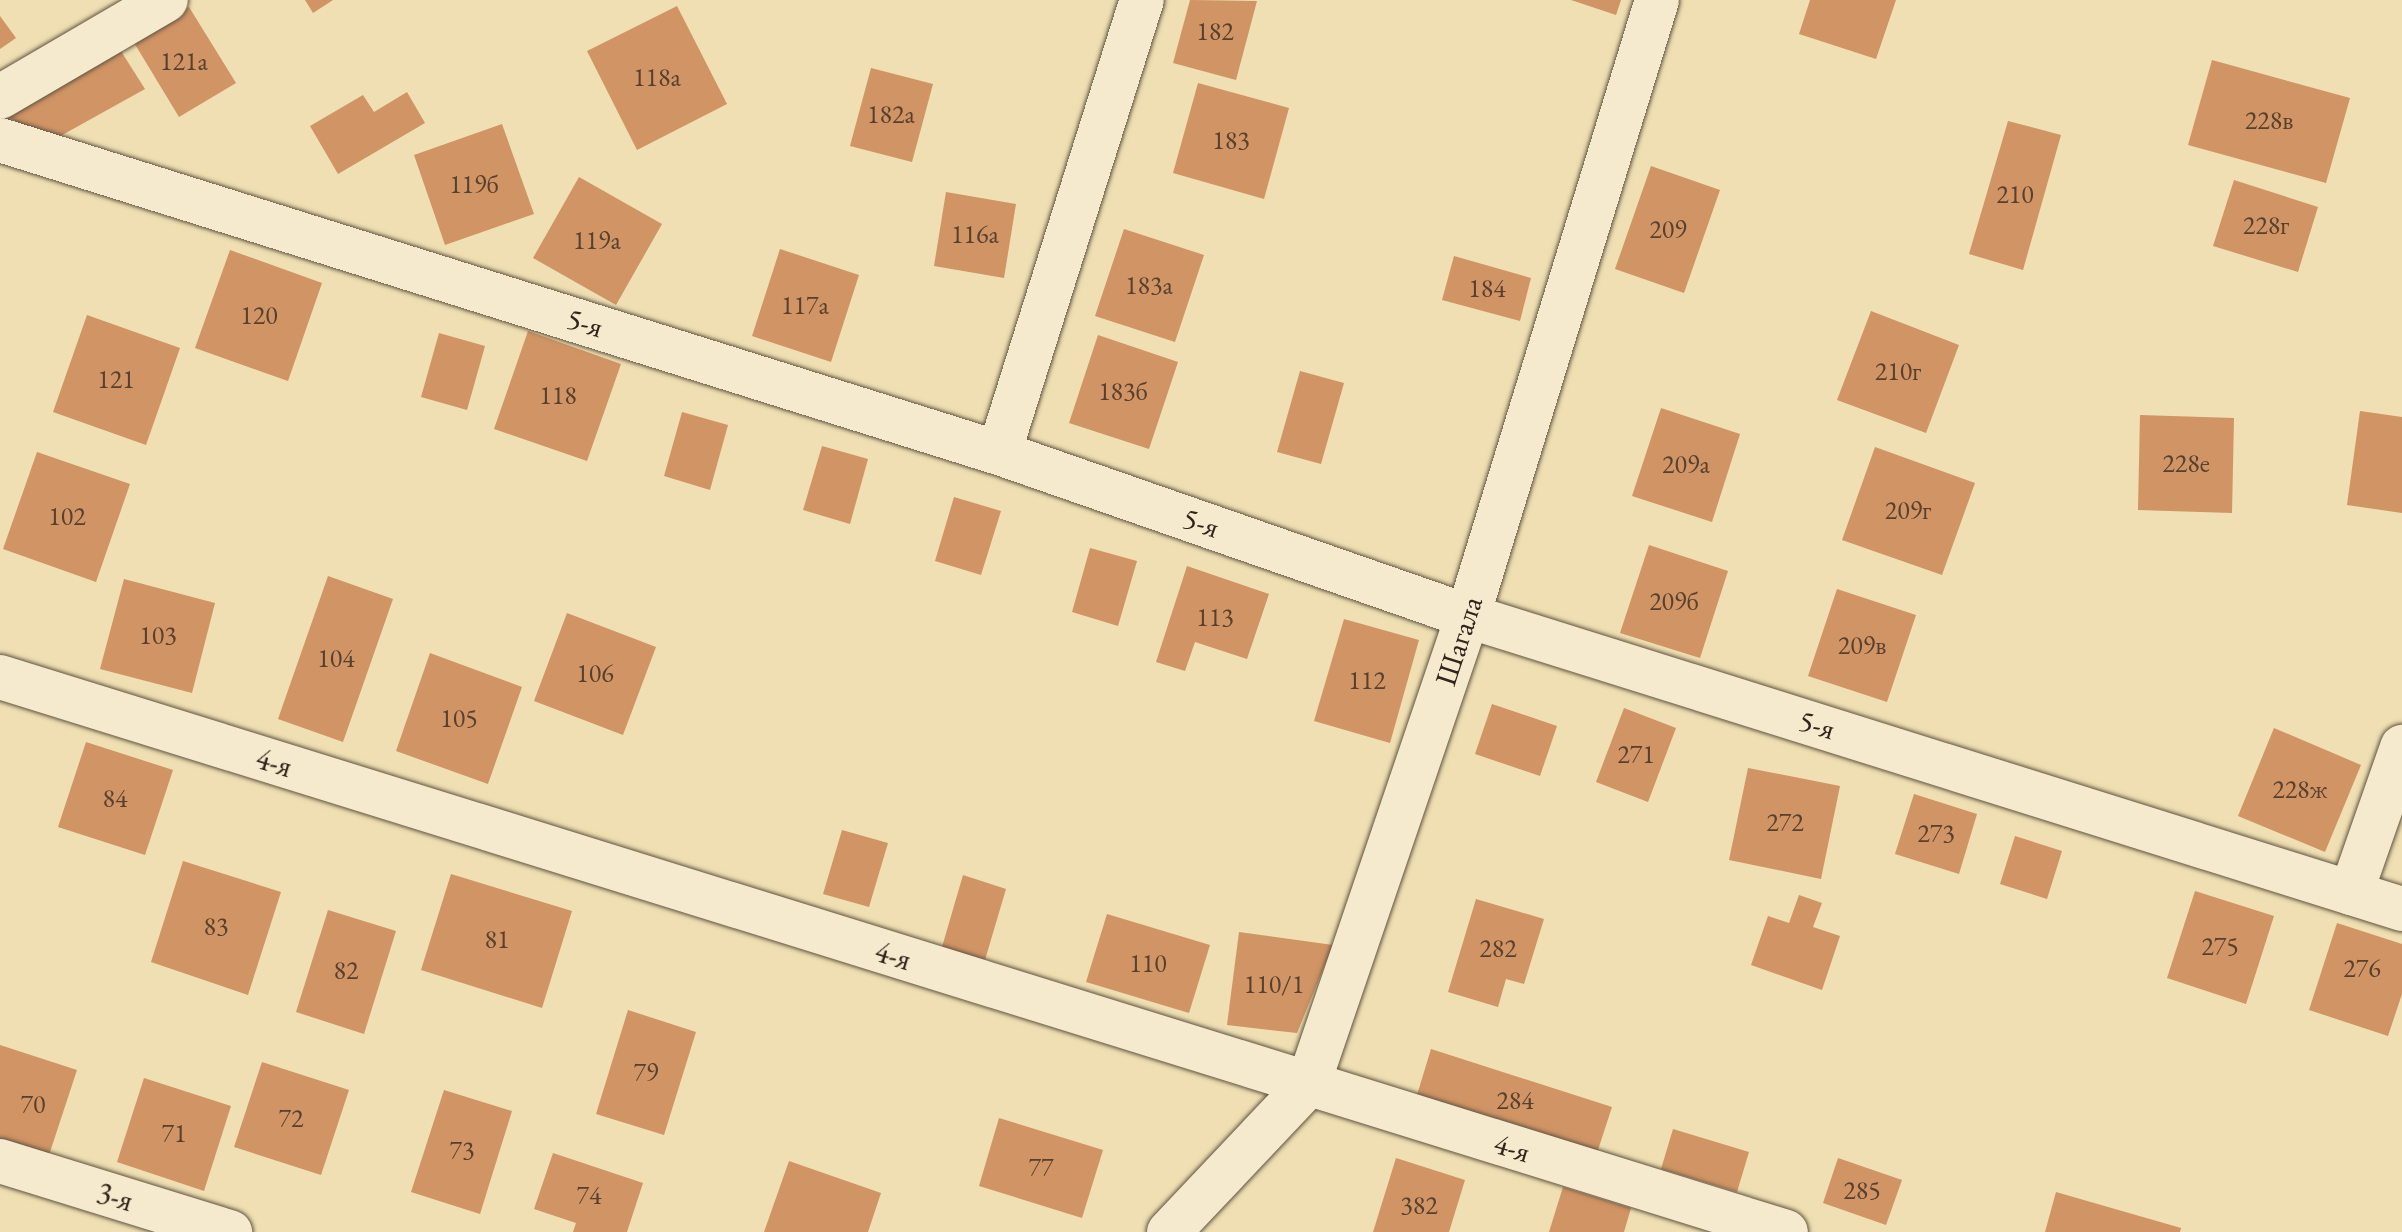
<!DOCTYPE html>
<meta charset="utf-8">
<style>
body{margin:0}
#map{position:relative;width:2402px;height:1232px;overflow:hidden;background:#efdfb2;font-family:"EB Garamond",serif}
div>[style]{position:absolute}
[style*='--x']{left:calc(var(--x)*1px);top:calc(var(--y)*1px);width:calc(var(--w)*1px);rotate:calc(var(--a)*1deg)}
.building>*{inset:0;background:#d09465}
.roads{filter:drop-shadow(0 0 2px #605341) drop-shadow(0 0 2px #605341)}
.minor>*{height:44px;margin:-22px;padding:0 22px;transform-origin:22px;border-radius:22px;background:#f5eacd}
span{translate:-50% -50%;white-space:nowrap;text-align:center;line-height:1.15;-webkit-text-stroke:6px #f5eacd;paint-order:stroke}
.number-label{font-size:26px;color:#58402e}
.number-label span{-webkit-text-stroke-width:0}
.street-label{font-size:30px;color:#30241b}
</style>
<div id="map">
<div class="building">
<i style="clip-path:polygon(305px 0,333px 0,313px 13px)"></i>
<i style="clip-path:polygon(1190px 0,1257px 1px,1236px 80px,1173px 63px)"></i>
<i style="clip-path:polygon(1571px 0,1621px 0,1616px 15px)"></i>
<i style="clip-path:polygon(1810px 0,1896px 0,1876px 59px,1799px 34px)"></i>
<i style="clip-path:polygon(677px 6px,727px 104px,637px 150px,587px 51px)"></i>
<i style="clip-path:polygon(189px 7px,236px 83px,179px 117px,133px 41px)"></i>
<i style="clip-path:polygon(0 16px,16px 38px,0 49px)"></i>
<i style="clip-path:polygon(119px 48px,145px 89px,46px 144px,3px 112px)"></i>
<i style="clip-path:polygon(2212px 60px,2350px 98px,2326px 183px,2188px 145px)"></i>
<i style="clip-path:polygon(871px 68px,933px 84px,912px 162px,850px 146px)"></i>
<i style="clip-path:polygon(1198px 83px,1289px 108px,1264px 199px,1173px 173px)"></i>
<i style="clip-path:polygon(407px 92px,425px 123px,338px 174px,310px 126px,363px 95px,374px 112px)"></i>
<i style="clip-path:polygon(2008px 121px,2061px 135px,2023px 270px,1969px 254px)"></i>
<i style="clip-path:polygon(502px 124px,534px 214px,445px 245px,414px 155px)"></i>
<i style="clip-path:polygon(1651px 166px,1720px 190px,1684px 293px,1615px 269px)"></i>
<i style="clip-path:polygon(579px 177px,662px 224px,616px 305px,533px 258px)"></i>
<i style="clip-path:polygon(2234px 180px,2318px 207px,2298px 272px,2213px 246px)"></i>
<i style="clip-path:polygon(946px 192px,1016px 204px,1004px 278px,934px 266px)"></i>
<i style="clip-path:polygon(1124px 229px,1204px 255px,1175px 342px,1095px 316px)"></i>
<i style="clip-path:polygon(780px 249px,859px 275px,831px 362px,752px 336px)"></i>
<i style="clip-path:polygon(230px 250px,322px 283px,288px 381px,195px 348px)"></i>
<i style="clip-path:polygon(1454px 256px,1531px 278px,1520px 321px,1442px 300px)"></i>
<i style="clip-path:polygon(1871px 311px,1959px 345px,1926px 433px,1837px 400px)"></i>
<i style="clip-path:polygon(87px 315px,180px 348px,146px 445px,53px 412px)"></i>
<i style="clip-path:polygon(528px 331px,621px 364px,587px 461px,494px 429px)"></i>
<i style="clip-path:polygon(439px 333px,485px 346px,467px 410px,421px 397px)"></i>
<i style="clip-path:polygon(1098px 335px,1178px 362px,1149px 449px,1069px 423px)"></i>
<i style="clip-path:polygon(1300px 371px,1344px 383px,1321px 464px,1277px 452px)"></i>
<i style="clip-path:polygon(1661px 408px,1740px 434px,1712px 522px,1632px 496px)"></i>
<i style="clip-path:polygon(2360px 411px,2402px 417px,2402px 513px,2347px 505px)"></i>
<i style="clip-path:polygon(682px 412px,728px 425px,710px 490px,664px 476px)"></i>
<i style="clip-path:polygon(2140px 415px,2234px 418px,2232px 513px,2138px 510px)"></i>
<i style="clip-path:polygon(822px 446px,868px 459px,850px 524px,803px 510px)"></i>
<i style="clip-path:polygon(1875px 447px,1975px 483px,1942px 575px,1842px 540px)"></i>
<i style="clip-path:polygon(37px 452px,130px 484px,96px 582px,3px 549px)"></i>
<i style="clip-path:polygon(954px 497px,1001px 511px,981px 575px,935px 561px)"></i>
<i style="clip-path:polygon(1649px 545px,1728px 571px,1700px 658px,1620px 633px)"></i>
<i style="clip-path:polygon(1090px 548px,1137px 561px,1118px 626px,1072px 612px)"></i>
<i style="clip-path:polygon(1187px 566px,1269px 594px,1247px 659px,1195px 642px,1185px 671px,1156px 662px)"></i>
<i style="clip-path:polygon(328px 576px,393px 599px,343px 742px,278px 719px)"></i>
<i style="clip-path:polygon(124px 579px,215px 603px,192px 693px,100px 669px)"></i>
<i style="clip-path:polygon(1837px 589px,1916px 615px,1887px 702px,1808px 676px)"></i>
<i style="clip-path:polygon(567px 613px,656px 647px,623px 735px,534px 701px)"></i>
<i style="clip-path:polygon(1344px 619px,1419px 640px,1390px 743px,1314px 721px)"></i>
<i style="clip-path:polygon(430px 653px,522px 687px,488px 784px,396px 751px)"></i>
<i style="clip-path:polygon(1492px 704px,1557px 726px,1540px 776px,1475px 754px)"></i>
<i style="clip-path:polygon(1624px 708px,1676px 728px,1648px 802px,1596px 782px)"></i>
<i style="clip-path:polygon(2274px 728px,2361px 765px,2325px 852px,2238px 816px)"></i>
<i style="clip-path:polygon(86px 742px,173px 770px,145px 855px,58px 827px)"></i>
<i style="clip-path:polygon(1748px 768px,1840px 786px,1821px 879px,1729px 860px)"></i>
<i style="clip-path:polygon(1914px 794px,1977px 814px,1959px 874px,1895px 854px)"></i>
<i style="clip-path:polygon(842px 830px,888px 843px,869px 907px,823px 894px)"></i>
<i style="clip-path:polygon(2015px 836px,2062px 851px,2047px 899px,2000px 884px)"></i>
<i style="clip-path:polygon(183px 861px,281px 892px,248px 995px,151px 962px)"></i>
<i style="clip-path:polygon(451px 874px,572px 911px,542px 1008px,421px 970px)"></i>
<i style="clip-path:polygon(963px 875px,1006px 889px,985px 960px,942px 947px)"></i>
<i style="clip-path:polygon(2195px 891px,2274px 916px,2246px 1004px,2167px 978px)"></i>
<i style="clip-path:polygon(1799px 895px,1822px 903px,1813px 927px,1840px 936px,1822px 990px,1751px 965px,1768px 916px,1789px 923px)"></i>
<i style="clip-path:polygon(1476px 899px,1544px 919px,1524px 984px,1506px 979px,1498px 1007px,1448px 992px)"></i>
<i style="clip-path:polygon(328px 910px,396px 931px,364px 1034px,296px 1012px)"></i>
<i style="clip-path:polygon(1107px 914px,1210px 945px,1189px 1013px,1086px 982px)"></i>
<i style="clip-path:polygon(2337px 923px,2402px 944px,2402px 994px,2388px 1036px,2309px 1010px)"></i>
<i style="clip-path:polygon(1239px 932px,1333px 945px,1297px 1033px,1227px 1025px)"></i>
<i style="clip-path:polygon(628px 1010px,696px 1032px,664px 1135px,596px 1114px)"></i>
<i style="clip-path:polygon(0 1045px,77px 1070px,49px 1155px,0 1139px)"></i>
<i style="clip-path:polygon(1431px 1049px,1612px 1107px,1597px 1153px,1417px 1095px)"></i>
<i style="clip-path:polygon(262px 1062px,349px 1090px,321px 1175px,234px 1147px)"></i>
<i style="clip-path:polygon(144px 1078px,231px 1106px,204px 1191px,117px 1162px)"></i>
<i style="clip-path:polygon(444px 1090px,512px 1111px,480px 1214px,411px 1192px)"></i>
<i style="clip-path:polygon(999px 1118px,1103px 1150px,1082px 1218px,979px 1186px)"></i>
<i style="clip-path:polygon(1673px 1129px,1749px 1152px,1737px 1192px,1661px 1169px)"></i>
<i style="clip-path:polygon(553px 1153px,643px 1183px,627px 1232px,573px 1232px,576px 1223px,534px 1209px)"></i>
<i style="clip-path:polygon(1396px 1158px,1465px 1180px,1449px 1232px,1373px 1232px)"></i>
<i style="clip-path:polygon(1838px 1158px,1902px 1180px,1886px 1225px,1823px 1203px)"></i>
<i style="clip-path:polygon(789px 1161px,881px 1193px,868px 1232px,764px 1232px)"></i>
<i style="clip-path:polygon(1563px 1187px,1631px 1208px,1624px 1232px,1549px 1232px)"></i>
<i style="clip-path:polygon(2056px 1192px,2181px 1228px,2180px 1232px,2045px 1232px)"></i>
</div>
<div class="roads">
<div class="minor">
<i style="--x:0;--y:97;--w:192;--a:-30.3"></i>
<i style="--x:0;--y:140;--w:1047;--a:17.4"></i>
<i style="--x:999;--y:453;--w:497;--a:19.2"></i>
<i style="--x:1468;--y:616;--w:979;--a:17.42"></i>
<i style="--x:999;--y:453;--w:475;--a:-72.5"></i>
<i style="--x:0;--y:677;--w:1870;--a:17.26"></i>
<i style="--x:2351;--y:893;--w:155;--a:-70.7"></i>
<i style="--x:0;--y:1161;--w:241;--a:17.2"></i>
<i style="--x:1169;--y:1232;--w:202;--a:-46.6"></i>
<i style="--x:1308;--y:1085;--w:496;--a:-71.2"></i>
<i style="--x:1468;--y:616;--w:644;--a:-72.94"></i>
</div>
</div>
<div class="number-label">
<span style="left:1215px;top:32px">182</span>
<span style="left:184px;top:62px">121а</span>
<span style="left:657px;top:78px">118а</span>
<span style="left:891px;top:115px">182а</span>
<span style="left:2269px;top:121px">228в</span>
<span style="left:1231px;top:141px">183</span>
<span style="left:474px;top:185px">119б</span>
<span style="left:2015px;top:195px">210</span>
<span style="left:2266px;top:226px">228г</span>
<span style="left:1668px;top:230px">209</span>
<span style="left:975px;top:235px">116а</span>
<span style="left:597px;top:241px">119а</span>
<span style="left:1149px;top:286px">183а</span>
<span style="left:1487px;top:289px">184</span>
<span style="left:805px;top:306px">117а</span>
<span style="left:259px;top:316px">120</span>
<span style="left:1898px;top:372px">210г</span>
<span style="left:116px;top:380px">121</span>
<span style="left:1123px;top:392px">183б</span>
<span style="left:558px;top:396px">118</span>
<span style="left:2186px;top:464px">228е</span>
<span style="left:1686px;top:465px">209а</span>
<span style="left:1908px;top:511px">209г</span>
<span style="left:67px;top:517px">102</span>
<span style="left:1674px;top:602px">209б</span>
<span style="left:1215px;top:618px">113</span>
<span style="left:158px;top:636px">103</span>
<span style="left:1862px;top:646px">209в</span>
<span style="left:336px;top:659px">104</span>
<span style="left:595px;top:674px">106</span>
<span style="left:1367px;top:681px">112</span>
<span style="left:459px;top:719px">105</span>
<span style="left:1636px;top:755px">271</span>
<span style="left:2300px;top:790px">228ж</span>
<span style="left:115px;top:799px">84</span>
<span style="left:1785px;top:823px">272</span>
<span style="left:1936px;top:834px">273</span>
<span style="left:216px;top:927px">83</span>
<span style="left:497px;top:940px">81</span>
<span style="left:2220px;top:947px">275</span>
<span style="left:1498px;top:949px">282</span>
<span style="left:1148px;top:964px">110</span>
<span style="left:2362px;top:969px">276</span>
<span style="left:346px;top:971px">82</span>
<span style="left:1274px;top:985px">110/1</span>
<span style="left:646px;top:1073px">79</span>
<span style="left:1515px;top:1101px">284</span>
<span style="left:33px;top:1105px">70</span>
<span style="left:291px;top:1119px">72</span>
<span style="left:174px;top:1134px">71</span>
<span style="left:462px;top:1151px">73</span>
<span style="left:1041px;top:1168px">77</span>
<span style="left:1862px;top:1191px">285</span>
<span style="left:589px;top:1196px">74</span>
<span style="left:1419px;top:1206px">382</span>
</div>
<div class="street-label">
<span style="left:585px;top:323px;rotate:17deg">5-я</span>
<span style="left:1201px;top:523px;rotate:19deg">5-я</span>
<span style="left:1459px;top:641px;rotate:-72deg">Шагала</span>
<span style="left:1817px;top:725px;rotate:17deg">5-я</span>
<span style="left:274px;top:763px;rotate:17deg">4-я</span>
<span style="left:893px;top:956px;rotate:17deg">4-я</span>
<span style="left:1512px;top:1148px;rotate:17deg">4-я</span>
<span style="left:115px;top:1197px;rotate:17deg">3-я</span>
</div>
</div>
